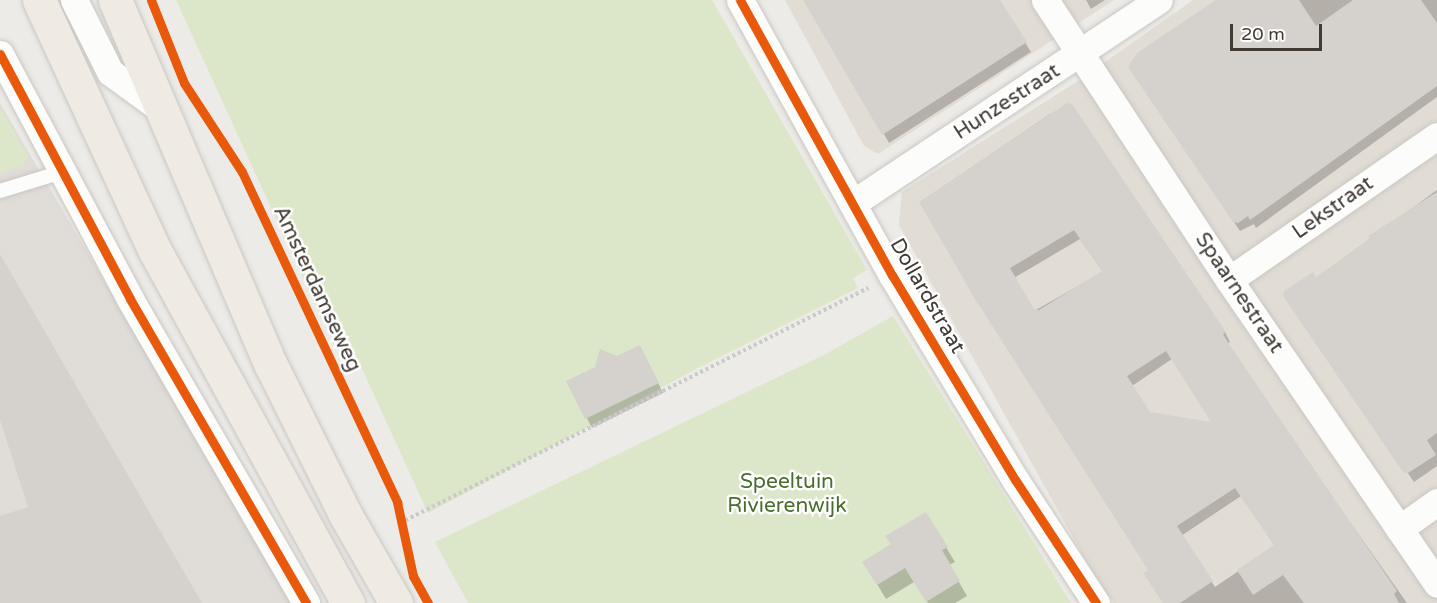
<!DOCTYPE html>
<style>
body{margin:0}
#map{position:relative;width:1437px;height:603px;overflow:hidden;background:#edebe7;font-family:"Varela Round",sans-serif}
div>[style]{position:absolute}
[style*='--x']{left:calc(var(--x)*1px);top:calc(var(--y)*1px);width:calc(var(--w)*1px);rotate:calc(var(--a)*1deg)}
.residential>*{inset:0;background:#e1dcd4}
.industrial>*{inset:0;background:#e0dcd8}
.green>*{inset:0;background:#dce6c8}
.shadow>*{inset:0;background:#0003}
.building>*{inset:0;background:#d5d2ce}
.path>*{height:4px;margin-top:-2px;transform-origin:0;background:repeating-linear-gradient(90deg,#cccac6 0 3px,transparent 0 6px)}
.roads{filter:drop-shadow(0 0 2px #c9c7c3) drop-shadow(0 0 2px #c9c7c3)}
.lane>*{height:14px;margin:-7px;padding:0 7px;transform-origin:7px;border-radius:7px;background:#fcfcfb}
.street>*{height:27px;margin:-13.5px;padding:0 13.5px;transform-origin:13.5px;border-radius:13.5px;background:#fcfcfb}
.primary>*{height:33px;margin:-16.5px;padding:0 16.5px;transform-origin:16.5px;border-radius:16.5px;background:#efeae2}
.cycleway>*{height:9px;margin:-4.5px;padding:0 4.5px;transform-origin:4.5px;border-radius:4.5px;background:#e8590c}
span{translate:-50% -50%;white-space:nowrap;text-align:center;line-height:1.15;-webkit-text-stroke:5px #fff;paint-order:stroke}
.street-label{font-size:21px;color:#423b34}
.park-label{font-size:21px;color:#4a6e2d}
.scale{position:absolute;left:1230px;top:24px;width:92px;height:27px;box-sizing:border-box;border:3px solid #423b34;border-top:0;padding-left:8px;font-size:18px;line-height:21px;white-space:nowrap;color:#423b34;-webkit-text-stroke:4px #fff;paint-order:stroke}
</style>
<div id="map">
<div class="residential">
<i style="clip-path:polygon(785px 0,1114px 0,878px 154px,864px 146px)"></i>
<i style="clip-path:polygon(1193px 0,1437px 0,1437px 603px,1114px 603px,1094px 575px,899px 225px,902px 192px,1078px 81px)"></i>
</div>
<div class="industrial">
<i style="clip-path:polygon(0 103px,292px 603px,0 603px)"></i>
</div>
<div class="green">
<i style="clip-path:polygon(176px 0,712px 0,867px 270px,853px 278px,858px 288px,696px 369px,428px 513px,338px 316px,323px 321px)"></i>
<i style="clip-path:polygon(0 107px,28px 156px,23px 165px,0 173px)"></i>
<i style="clip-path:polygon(893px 316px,1071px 603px,468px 603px,435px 542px,826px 354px)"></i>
</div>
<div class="shadow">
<i style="clip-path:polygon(808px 0,998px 0,1031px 52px,889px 143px)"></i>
<i style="clip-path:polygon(1086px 0,1105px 0,1091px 9px)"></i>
<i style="clip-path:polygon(1221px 0,1437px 0,1437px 97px,1256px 228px,1254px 224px,1240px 231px,1129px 66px)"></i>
<i style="clip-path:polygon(evenodd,1071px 106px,1225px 332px,1230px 342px,1227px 344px,1297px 447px,1407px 603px,1164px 603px,1149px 570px,921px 202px,1050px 114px,1071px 106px,1080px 239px,1103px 272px,1034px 311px,1014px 278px,1080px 239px,1071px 106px,1172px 359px,1213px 423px,1150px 413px,1132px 386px,1172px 359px,1071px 106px,1241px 496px,1275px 546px,1215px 587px,1181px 536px,1241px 496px)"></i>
<i style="clip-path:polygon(1437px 190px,1437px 466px,1414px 482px,1291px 306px,1315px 279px)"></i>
<i style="clip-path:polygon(645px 356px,663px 393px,592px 428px,568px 382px,617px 357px)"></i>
<i style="clip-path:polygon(926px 514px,955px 562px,949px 565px,967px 596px,955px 603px,928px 603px,914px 582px,886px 599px,864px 562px,892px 545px)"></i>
</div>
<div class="building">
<i style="clip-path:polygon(803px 0,1000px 0,1027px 42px,882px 135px)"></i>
<i style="clip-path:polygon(1216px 0,1299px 0,1316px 26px,1353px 0,1421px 0,1437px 23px,1437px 86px,1250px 220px,1248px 216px,1238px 223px,1233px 222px,1128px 67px,1137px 53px)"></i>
<i style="clip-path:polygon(evenodd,1067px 103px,1072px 104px,1226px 332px,1223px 334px,1229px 344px,1397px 591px,1394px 594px,1399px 603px,1304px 603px,1283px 575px,1253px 595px,1237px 570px,1274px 545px,1235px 488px,1177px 526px,1213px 581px,1180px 603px,1163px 603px,1143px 573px,1148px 570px,975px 299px,919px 202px,1067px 103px,1074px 230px,1102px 271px,1039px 310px,1034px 309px,1010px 268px,1074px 230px,1067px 103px,1166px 351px,1211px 422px,1150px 412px,1127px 376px,1166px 351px)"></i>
<i style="clip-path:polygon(1437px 192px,1437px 433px,1427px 440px,1436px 455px,1408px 473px,1403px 472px,1283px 296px,1284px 291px,1313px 272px,1316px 277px,1370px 239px,1368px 236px)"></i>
<i style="clip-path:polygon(0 254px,202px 603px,0 603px,0 516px,28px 507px,0 420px)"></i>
<i style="clip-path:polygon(640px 345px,659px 383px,585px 419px,566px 381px,595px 367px,600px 349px,617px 356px)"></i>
<i style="clip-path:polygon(926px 512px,948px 547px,942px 550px,960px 581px,926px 602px,905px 568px,877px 585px,862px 562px,891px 544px,885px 536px)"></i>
</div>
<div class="path">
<i style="--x:400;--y:523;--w:524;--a:-26.66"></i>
</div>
<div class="roads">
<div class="lane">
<i style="--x:0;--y:191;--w:68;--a:-17.1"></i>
</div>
<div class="street">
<i style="--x:74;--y:0;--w:80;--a:63.4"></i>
<i style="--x:110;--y:72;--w:63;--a:36"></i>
<i style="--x:740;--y:0;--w:314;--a:61.1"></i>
<i style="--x:892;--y:275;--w:240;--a:59"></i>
<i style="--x:1016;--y:481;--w:146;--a:56.7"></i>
<i style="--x:1045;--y:0;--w:335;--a:56.7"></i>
<i style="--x:1229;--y:280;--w:368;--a:55.6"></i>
<i style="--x:0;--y:54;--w:277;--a:62"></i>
<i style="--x:130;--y:299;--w:351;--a:59.9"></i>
<i style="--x:853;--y:203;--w:367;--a:-33.6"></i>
<i style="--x:1229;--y:280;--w:253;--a:-34.7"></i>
<i style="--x:1399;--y:529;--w:47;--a:-35.4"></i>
</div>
<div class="primary">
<i style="--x:39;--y:0;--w:274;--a:65.2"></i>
<i style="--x:154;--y:249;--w:404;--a:61.3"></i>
<i style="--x:115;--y:0;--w:397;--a:66.9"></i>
<i style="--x:271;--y:365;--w:166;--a:63.6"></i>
<i style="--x:345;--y:514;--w:103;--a:60.2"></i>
</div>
</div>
<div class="cycleway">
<i style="--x:151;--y:0;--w:89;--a:68.3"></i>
<i style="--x:184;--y:83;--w:106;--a:56.9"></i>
<i style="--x:242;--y:172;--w:365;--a:64.8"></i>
<i style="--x:397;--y:502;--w:76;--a:77.8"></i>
<i style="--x:413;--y:576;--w:31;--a:61"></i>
<i style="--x:740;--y:0;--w:314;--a:61.1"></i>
<i style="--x:892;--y:275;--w:240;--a:59"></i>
<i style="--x:1016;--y:481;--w:146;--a:56.7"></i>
<i style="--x:0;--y:54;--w:277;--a:62"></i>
<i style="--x:130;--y:299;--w:351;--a:59.9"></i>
</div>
<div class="street-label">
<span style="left:1007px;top:102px;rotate:-33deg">Hunzestraat</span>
<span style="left:1333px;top:208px;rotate:-35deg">Lekstraat</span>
<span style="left:317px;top:289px;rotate:65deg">Amsterdamseweg</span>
<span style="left:1239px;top:293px;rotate:56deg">Spaarnestraat</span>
<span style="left:927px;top:296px;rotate:60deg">Dollardstraat</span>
</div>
<div class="park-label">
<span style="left:787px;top:494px">Speeltuin<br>Rivierenwijk</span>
</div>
<div class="scale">20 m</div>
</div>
